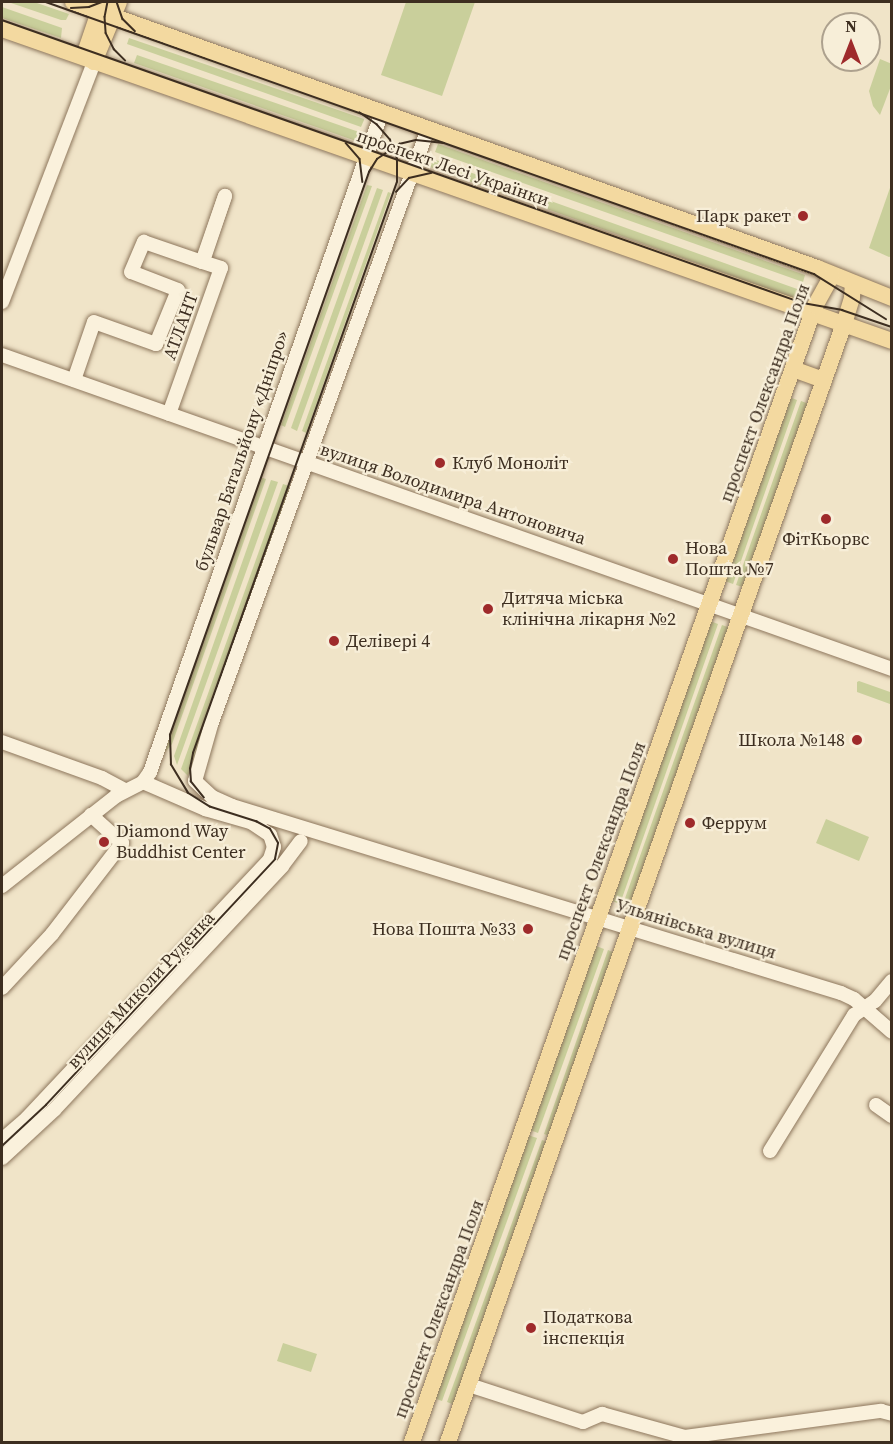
<!DOCTYPE html>
<meta charset="utf-8">
<style>
body{margin:0}
#map{position:relative;width:893px;height:1444px;overflow:hidden;background:#f0e4c8;font-family:"Source Serif 4",serif}
div>[style]{position:absolute}
[style*='--x']{left:calc(var(--x)*1px);top:calc(var(--y)*1px);width:calc(var(--w)*1px);rotate:calc(var(--a)*1deg)}
.green>*{inset:0;background:#c9cf9b}
.roads{filter:drop-shadow(0 0 2px #8d765c) drop-shadow(0 0 2px #8d765c)}
.minor>*{height:14px;margin:-7px;padding:0 7px;transform-origin:7px;border-radius:7px;background:#faf1dc}
.major>*{height:16px;margin:-8px;padding:0 8px;transform-origin:8px;border-radius:8px;background:#f3d9a0}
.tram>*{height:1.5px;margin:-0.75px;padding:0 0.75px;transform-origin:0.75px;border-radius:0.75px;background:#3d2e20}
.dots>*{width:16px;height:16px;translate:-50% -50%;box-sizing:border-box;border:3px solid #f7eed8;border-radius:50%}
span{translate:-50% -50%;white-space:nowrap;text-align:center;line-height:1.15;-webkit-text-stroke:4.5px #f7eed8;paint-order:stroke}
.street-label{font-size:18px;color:#3d2e20}
.poi-label{font-size:18px;color:#3d2e20}
.right{translate:-100% -50%;text-align:right}
.left{translate:0 -50%;text-align:left}
.frame{position:absolute;inset:0;border:3px solid #3d2e20;pointer-events:none}
.north{position:absolute;left:821px;top:12px;width:60px;height:60px;box-sizing:border-box;background:#f7eed8;border:2px solid #ada18e;border-radius:50%;rotate:0deg;font-size:16px;font-weight:700;line-height:24px;text-align:center;color:#3d2e20}
.north::after{content:'';display:block;margin:auto;width:21px;height:27px;background:#9e2a2b;clip-path:polygon(50% 0,100% 100%,50% 72%,0 100%)}
</style>
<div id="map">
<div class="green">
<i style="clip-path:polygon(8px 2px,34px 2px,69px 14px,66px 20px,61px 20px)"></i>
<i style="clip-path:polygon(406px 2px,475px 2px,442px 96px,381px 75px)"></i>
<i style="clip-path:polygon(2px 7px,62px 28px,61px 38px,2px 18px)"></i>
<i style="clip-path:polygon(129px 38px,364px 119px,364px 120px,361px 127px,127px 44px)"></i>
<i style="clip-path:polygon(137px 55px,359px 132px,356px 141px,134px 63px)"></i>
<i style="clip-path:polygon(880px 59px,892px 64px,891px 86px,880px 115px,873px 106px,869px 91px)"></i>
<i style="clip-path:polygon(438px 144px,805px 275px,803px 282px,435px 152px)"></i>
<i style="clip-path:polygon(433px 159px,800px 290px,797px 299px,430px 167px)"></i>
<i style="clip-path:polygon(367px 185px,372px 186px,285px 427px,281px 425px)"></i>
<i style="clip-path:polygon(891px 185px,892px 256px,889px 257px,869px 248px)"></i>
<i style="clip-path:polygon(377px 188px,383px 190px,297px 431px,291px 428px)"></i>
<i style="clip-path:polygon(388px 192px,391px 193px,306px 433px,302px 431px)"></i>
<i style="clip-path:polygon(789px 397px,797px 400px,733px 584px,725px 581px)"></i>
<i style="clip-path:polygon(801px 401px,809px 404px,743px 587px,736px 585px)"></i>
<i style="clip-path:polygon(257px 476px,266px 479px,172px 744px,156px 763px)"></i>
<i style="clip-path:polygon(271px 480px,278px 482px,177px 765px,174px 756px)"></i>
<i style="clip-path:polygon(283px 484px,292px 487px,188px 776px,181px 769px)"></i>
<i style="clip-path:polygon(710px 621px,718px 624px,620px 904px,612px 901px)"></i>
<i style="clip-path:polygon(722px 625px,730px 628px,632px 907px,623px 904px)"></i>
<i style="clip-path:polygon(859px 681px,890px 692px,890px 704px,857px 692px,857px 682px)"></i>
<i style="clip-path:polygon(826px 819px,869px 837px,859px 861px,816px 843px)"></i>
<i style="clip-path:polygon(596px 946px,604px 949px,538px 1133px,530px 1130px)"></i>
<i style="clip-path:polygon(608px 950px,615px 953px,552px 1137px,544px 1134px)"></i>
<i style="clip-path:polygon(528px 1135px,537px 1138px,442px 1401px,434px 1398px)"></i>
<i style="clip-path:polygon(542px 1140px,550px 1143px,455px 1405px,447px 1402px)"></i>
<i style="clip-path:polygon(283px 1343px,317px 1354px,311px 1372px,277px 1361px)"></i>
</div>
<div class="roads">
<div class="minor">
<i style="--x:428;--y:129;--w:634;--a:110.01"></i>
<i style="--x:211;--y:725;--w:58;--a:105.9"></i>
<i style="--x:195;--y:781;--w:23;--a:43"></i>
<i style="--x:212;--y:797;--w:22;--a:24"></i>
<i style="--x:232;--y:806;--w:637;--a:17.07"></i>
<i style="--x:841;--y:993;--w:14;--a:25"></i>
<i style="--x:854;--y:999;--w:50;--a:41"></i>
<i style="--x:2;--y:302;--w:257;--a:-69"></i>
<i style="--x:2;--y:355;--w:944;--a:19.43"></i>
<i style="--x:74;--y:380;--w:61;--a:-71"></i>
<i style="--x:94;--y:322;--w:66;--a:19.5"></i>
<i style="--x:156;--y:344;--w:58;--a:-67.8"></i>
<i style="--x:178;--y:290;--w:50;--a:-159"></i>
<i style="--x:131;--y:272;--w:33;--a:-67"></i>
<i style="--x:144;--y:242;--w:61;--a:19"></i>
<i style="--x:202;--y:262;--w:70;--a:-70.8"></i>
<i style="--x:225;--y:196;--w:62;--a:108.7"></i>
<i style="--x:169;--y:414;--w:155;--a:-70.4"></i>
<i style="--x:221;--y:268;--w:20;--a:-162"></i>
<i style="--x:2;--y:742;--w:106;--a:19.8"></i>
<i style="--x:102;--y:778;--w:26;--a:28"></i>
<i style="--x:143;--y:782;--w:68;--a:23.5"></i>
<i style="--x:205;--y:809;--w:57;--a:16.2"></i>
<i style="--x:2;--y:886;--w:145;--a:-38.3"></i>
<i style="--x:116;--y:796;--w:30;--a:-27"></i>
<i style="--x:143;--y:782;--w:12;--a:-55"></i>
<i style="--x:150;--y:772;--w:700;--a:-70.63"></i>
<i style="--x:2;--y:988;--w:74;--a:-47.2"></i>
<i style="--x:52;--y:934;--w:115;--a:-52.4"></i>
<i style="--x:122;--y:843;--w:42;--a:-137.9"></i>
<i style="--x:876;--y:1105;--w:19;--a:35"></i>
<i style="--x:2;--y:1140;--w:33;--a:-41"></i>
<i style="--x:27;--y:1118;--w:355;--a:-46.8"></i>
<i style="--x:270;--y:859;--w:13;--a:-72"></i>
<i style="--x:274;--y:847;--w:13;--a:-108"></i>
<i style="--x:270;--y:835;--w:22;--a:-146"></i>
<i style="--x:770;--y:1151;--w:160;--a:-58.3"></i>
<i style="--x:854;--y:1015;--w:25;--a:-34"></i>
<i style="--x:875;--y:1001;--w:26;--a:-50"></i>
<i style="--x:2;--y:1158;--w:71;--a:-42.7"></i>
<i style="--x:54;--y:1110;--w:334;--a:-46.9"></i>
<i style="--x:282;--y:866;--w:31;--a:-53"></i>
<i style="--x:469;--y:1385;--w:120;--a:18"></i>
<i style="--x:583;--y:1422;--w:21;--a:-23"></i>
<i style="--x:602;--y:1414;--w:86;--a:15.5"></i>
<i style="--x:685;--y:1437;--w:198;--a:-7.6"></i>
<i style="--x:881;--y:1411;--w:11;--a:15"></i>
</div>
<div class="major">
<i style="--x:73;--y:2;--w:790;--a:19.67"></i>
<i style="--x:817;--y:268;--w:81;--a:21.8"></i>
<i style="--x:2;--y:29;--w:943;--a:19.32"></i>
<i style="--x:94;--y:62;--w:14;--a:-124"></i>
<i style="--x:86;--y:50;--w:50;--a:-71.2"></i>
<i style="--x:94;--y:62;--w:65;--a:-67.4"></i>
<i style="--x:793;--y:369;--w:33;--a:20"></i>
<i style="--x:412;--y:1442;--w:1205;--a:-70.47"></i>
<i style="--x:815;--y:306;--w:35;--a:-61"></i>
<i style="--x:448;--y:1442;--w:1186;--a:-70.5"></i>
<i style="--x:844;--y:324;--w:28;--a:-73"></i>
<i style="--x:852;--y:297;--w:13;--a:-86"></i>
</div>
</div>
<div class="tram">
<i style="--x:46;--y:2;--w:815;--a:19.5"></i>
<i style="--x:814;--y:274;--w:85;--a:32"></i>
<i style="--x:108;--y:2;--w:15;--a:101"></i>
<i style="--x:105;--y:17;--w:16;--a:86"></i>
<i style="--x:106;--y:33;--w:18;--a:63"></i>
<i style="--x:114;--y:49;--w:16;--a:45"></i>
<i style="--x:117;--y:2;--w:18;--a:71"></i>
<i style="--x:123;--y:19;--w:17;--a:45"></i>
<i style="--x:71;--y:8;--w:18;--a:-3"></i>
<i style="--x:89;--y:7;--w:14;--a:-21"></i>
<i style="--x:2;--y:20;--w:850;--a:19.46"></i>
<i style="--x:803;--y:303;--w:40;--a:10"></i>
<i style="--x:842;--y:310;--w:53;--a:18.8"></i>
<i style="--x:346;--y:143;--w:21;--a:49"></i>
<i style="--x:360;--y:159;--w:23;--a:83"></i>
<i style="--x:396;--y:192;--w:19;--a:-47"></i>
<i style="--x:409;--y:178;--w:23;--a:-13"></i>
<i style="--x:204;--y:798;--w:21;--a:-129"></i>
<i style="--x:191;--y:782;--w:13;--a:-94"></i>
<i style="--x:190;--y:769;--w:16;--a:-79"></i>
<i style="--x:193;--y:753;--w:606;--a:-70.34"></i>
<i style="--x:397;--y:182;--w:23;--a:-90"></i>
<i style="--x:397;--y:159;--w:20;--a:-110"></i>
<i style="--x:390;--y:140;--w:20;--a:-131"></i>
<i style="--x:377;--y:125;--w:21;--a:-145"></i>
<i style="--x:2;--y:1146;--w:60;--a:-43"></i>
<i style="--x:46;--y:1105;--w:336;--a:-47"></i>
<i style="--x:275;--y:859;--w:16;--a:-79"></i>
<i style="--x:278;--y:843;--w:16;--a:-120"></i>
<i style="--x:270;--y:829;--w:15;--a:-152"></i>
<i style="--x:257;--y:822;--w:49;--a:-162.3"></i>
<i style="--x:210;--y:807;--w:26;--a:-148"></i>
<i style="--x:188;--y:793;--w:33;--a:-121"></i>
<i style="--x:171;--y:765;--w:30;--a:-92"></i>
<i style="--x:170;--y:735;--w:597;--a:-70.53"></i>
<i style="--x:369;--y:172;--w:15;--a:-58"></i>
<i style="--x:377;--y:159;--w:27;--a:-34"></i>
<i style="--x:399;--y:144;--w:17;--a:-13"></i>
<i style="--x:416;--y:140;--w:28;--a:6"></i>
</div>
<div class="dots">
<i style="left:803px;top:216px;background:#9e2a2b"></i>
<i style="left:440px;top:463px;background:#9e2a2b"></i>
<i style="left:826px;top:519px;background:#9e2a2b"></i>
<i style="left:673px;top:559px;background:#9e2a2b"></i>
<i style="left:488px;top:609px;background:#9e2a2b"></i>
<i style="left:334px;top:641px;background:#9e2a2b"></i>
<i style="left:857px;top:740px;background:#9e2a2b"></i>
<i style="left:690px;top:823px;background:#9e2a2b"></i>
<i style="left:104px;top:842px;background:#9e2a2b"></i>
<i style="left:528px;top:929px;background:#9e2a2b"></i>
<i style="left:531px;top:1328px;background:#9e2a2b"></i>
</div>
<div class="street-label">
<span style="left:453px;top:168px;rotate:19deg">проспект Лесі Українки</span>
<span style="left:181px;top:326px;rotate:-70deg">АТЛАНТ</span>
<span style="left:765px;top:393px;rotate:-70deg">проспект Олександра Поля</span>
<span style="left:242px;top:451px;rotate:-71deg">бульвар Батальйону «Дніпро»</span>
<span style="left:453px;top:494px;rotate:19deg">вулиця Володимира Антоновича</span>
<span style="left:601px;top:851px;rotate:-70deg">проспект Олександра Поля</span>
<span style="left:696px;top:929px;rotate:17deg">Ульянівська вулиця</span>
<span style="left:141px;top:990px;rotate:-47deg">вулиця Миколи Руденка</span>
<span style="left:439px;top:1309px;rotate:-70deg">проспект Олександра Поля</span>
</div>
<div class="poi-label">
<span class="right" style="left:791px;top:216px">Парк ракет</span>
<span class="left" style="left:452px;top:463px">Клуб Моноліт</span>
<span style="left:826px;top:539px">ФiтКьорвс</span>
<span class="left" style="left:685px;top:559px">Нова<br>Пошта №7</span>
<span class="left" style="left:502px;top:609px">Дитяча міська<br>клінічна лікарня №2</span>
<span class="left" style="left:346px;top:641px">Делівері 4</span>
<span class="right" style="left:845px;top:740px">Школа №148</span>
<span class="left" style="left:702px;top:823px">Феррум</span>
<span class="left" style="left:116px;top:842px">Diamond Way<br>Buddhist Center</span>
<span class="right" style="left:516px;top:929px">Нова Пошта №33</span>
<span class="left" style="left:543px;top:1328px">Податкова<br>інспекція</span>
</div>
<div class="frame"></div>
<div class="north">N</div>
</div>
